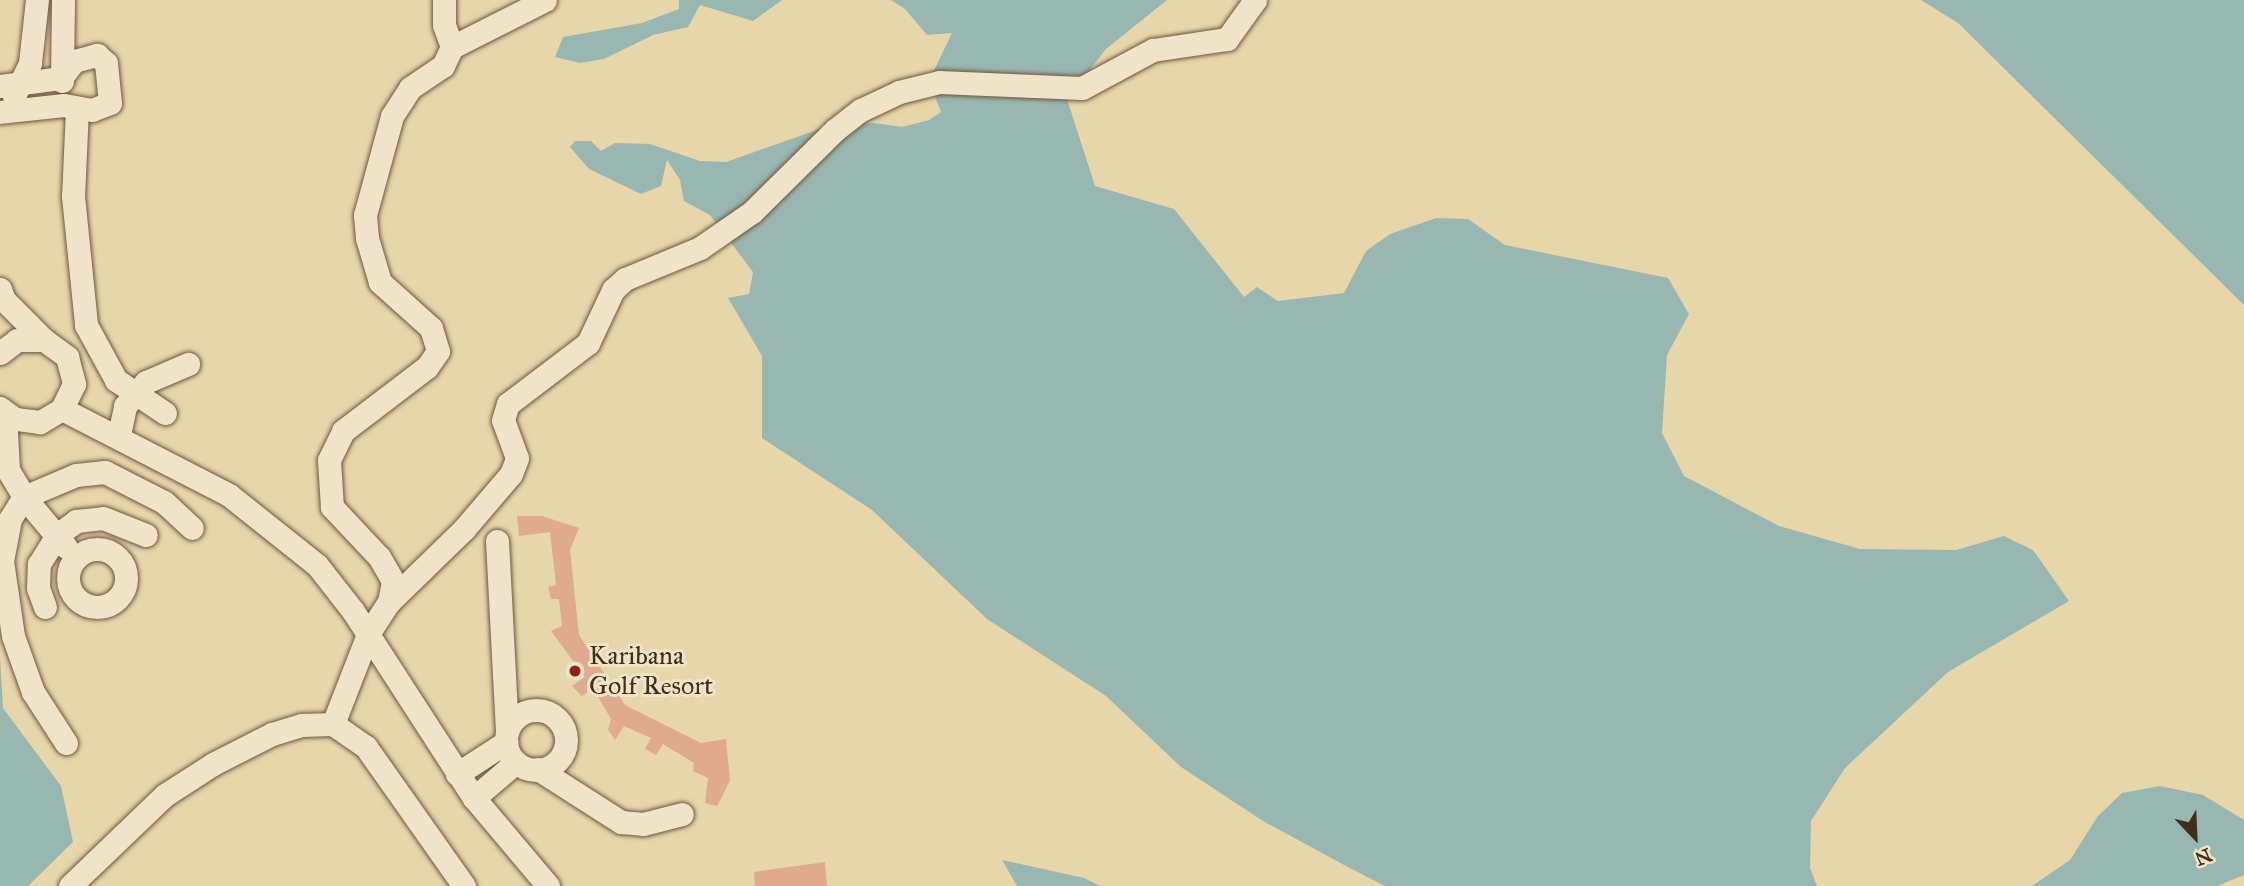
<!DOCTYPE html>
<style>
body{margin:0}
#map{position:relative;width:2244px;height:886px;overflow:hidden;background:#e7d6a9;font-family:"IM FELL Great Primer",serif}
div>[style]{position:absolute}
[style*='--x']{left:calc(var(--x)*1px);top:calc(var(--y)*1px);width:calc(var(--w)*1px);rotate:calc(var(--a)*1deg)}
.water>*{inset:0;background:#99b7b1}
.building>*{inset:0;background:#dfaa8d}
.roads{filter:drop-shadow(0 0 2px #6e563e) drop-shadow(0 0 2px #6e563e)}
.minor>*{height:23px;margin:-11.5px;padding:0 11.5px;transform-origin:11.5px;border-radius:11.5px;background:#efe4c7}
.minor>.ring{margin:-11.5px;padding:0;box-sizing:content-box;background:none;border:23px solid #efe4c7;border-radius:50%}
.dots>*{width:19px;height:19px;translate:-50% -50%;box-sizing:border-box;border:4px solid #efe4c7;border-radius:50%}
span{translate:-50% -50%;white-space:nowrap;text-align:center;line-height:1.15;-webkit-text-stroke:6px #efe4c7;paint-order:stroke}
.poi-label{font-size:26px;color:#452c1a}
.left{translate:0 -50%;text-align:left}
.north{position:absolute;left:2160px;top:802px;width:70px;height:70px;-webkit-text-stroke:5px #efe4c7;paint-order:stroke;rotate:157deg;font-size:19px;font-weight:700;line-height:28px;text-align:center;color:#452c1a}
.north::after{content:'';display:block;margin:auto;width:24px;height:32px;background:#452c1a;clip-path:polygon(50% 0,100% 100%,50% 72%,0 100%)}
</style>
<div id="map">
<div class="water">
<i style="clip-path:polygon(679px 0,782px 0,753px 21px,700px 5px,688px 27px,653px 35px,604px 59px,580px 63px,555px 57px,563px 37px,642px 23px,679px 9px)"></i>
<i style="clip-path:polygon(891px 0,1167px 0,1106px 49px,1067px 99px,1095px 186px,1174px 209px,1244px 297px,1257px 287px,1278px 301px,1344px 293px,1366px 251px,1390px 234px,1436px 218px,1468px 219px,1505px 245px,1668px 278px,1689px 314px,1667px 355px,1662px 433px,1684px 476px,1779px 526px,1860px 549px,1956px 550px,2004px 536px,2033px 550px,2069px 601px,1948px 672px,1845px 768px,1811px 821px,1810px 868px,1817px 886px,1385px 886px,1346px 866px,1263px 821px,1181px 767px,1106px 696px,987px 619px,872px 510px,762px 438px,762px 356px,728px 298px,749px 294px,753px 272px,710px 215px,684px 201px,680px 180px,667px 160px,661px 186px,641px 194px,589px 169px,570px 147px,575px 141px,591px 141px,601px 151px,615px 143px,650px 144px,700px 161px,726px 162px,831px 125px,874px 123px,902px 127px,929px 120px,941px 112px,929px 81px,952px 33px,927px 35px,905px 9px)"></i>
<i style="clip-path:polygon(1921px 0,2244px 0,2244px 305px,1958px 23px)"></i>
<i style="clip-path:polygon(0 656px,3px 708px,61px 786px,73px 842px,28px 886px,0 886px)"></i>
<i style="clip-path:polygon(2160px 786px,2203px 795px,2244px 820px,2244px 875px,2217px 886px,2032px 886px,2070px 860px,2098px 816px,2122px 793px)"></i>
<i style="clip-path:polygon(1002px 860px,1084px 878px,1100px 886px,1017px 886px)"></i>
</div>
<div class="building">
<i style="clip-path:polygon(517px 516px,542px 516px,579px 528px,570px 550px,579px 635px,625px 705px,701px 743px,726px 739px,730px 781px,717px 806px,705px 803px,708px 778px,693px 771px,694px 763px,663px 744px,656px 755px,645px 749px,651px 738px,624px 726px,615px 740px,608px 730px,611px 719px,593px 688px,582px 696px,572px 686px,585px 677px,551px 631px,562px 626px,559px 599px,551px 599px,548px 587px,556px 585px,550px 532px,519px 536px)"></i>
<i style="clip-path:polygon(825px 862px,827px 886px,755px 886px,754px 872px)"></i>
</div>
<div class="roads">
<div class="minor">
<i style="--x:444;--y:0;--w:25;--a:90"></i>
<i style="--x:444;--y:25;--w:23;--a:70"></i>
<i style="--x:62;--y:81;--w:81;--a:-89.3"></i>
<i style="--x:0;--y:86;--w:62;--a:-7.5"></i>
<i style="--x:61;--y:78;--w:21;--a:-53"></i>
<i style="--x:74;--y:61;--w:24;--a:-15"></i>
<i style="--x:97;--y:55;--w:12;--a:42"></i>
<i style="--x:106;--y:63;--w:40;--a:84.3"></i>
<i style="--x:110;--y:103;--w:19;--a:159"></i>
<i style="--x:92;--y:110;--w:28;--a:-170"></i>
<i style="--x:64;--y:105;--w:64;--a:173.8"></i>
<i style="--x:14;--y:96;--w:37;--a:-64"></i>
<i style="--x:30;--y:63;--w:63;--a:-83.7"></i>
<i style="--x:77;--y:109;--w:87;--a:92.6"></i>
<i style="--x:73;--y:196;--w:130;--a:84.2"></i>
<i style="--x:86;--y:325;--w:63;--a:61.4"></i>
<i style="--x:116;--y:380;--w:59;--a:34"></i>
<i style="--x:0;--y:289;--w:12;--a:70"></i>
<i style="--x:4;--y:300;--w:57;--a:45"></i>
<i style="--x:0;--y:353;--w:21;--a:-37"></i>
<i style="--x:17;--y:340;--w:27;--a:0"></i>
<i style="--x:44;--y:340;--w:29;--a:36"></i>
<i style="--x:67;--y:357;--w:28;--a:75"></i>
<i style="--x:74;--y:384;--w:28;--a:116"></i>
<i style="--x:62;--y:409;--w:26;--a:149"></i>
<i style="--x:40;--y:422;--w:25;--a:-173"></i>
<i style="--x:15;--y:419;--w:19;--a:-144"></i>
<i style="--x:62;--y:409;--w:188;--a:27.2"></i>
<i style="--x:229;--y:495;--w:112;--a:38.5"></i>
<i style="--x:317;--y:565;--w:58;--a:52"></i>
<i style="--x:353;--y:611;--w:223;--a:57.1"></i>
<i style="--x:474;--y:798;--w:115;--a:49.9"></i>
<i style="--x:5;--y:413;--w:57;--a:87"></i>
<i style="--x:8;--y:470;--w:31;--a:59"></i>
<i style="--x:24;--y:497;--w:65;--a:50"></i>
<i style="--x:119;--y:435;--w:30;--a:-78"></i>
<i style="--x:125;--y:406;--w:32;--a:-49"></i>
<i style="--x:146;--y:382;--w:46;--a:-23.2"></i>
<i style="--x:497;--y:541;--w:190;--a:87"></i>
<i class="ring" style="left:68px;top:549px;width:35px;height:35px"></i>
<i style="--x:389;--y:602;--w:105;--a:-44.2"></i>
<i style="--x:464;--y:529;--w:72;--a:-49.5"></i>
<i style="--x:511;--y:474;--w:17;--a:-69"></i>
<i style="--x:517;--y:458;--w:40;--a:-110.2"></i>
<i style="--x:503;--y:420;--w:17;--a:-73"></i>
<i style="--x:508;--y:404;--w:101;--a:-37.3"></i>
<i style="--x:588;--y:343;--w:59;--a:-64.7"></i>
<i style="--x:613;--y:290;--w:16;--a:-43"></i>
<i style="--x:625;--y:279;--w:81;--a:-22.5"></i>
<i style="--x:700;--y:248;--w:63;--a:-34.7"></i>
<i style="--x:752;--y:212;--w:117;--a:-44.7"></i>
<i style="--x:835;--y:130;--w:33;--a:-38"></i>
<i style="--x:861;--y:110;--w:42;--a:-25.3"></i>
<i style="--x:899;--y:92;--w:41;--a:-14"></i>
<i style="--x:939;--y:82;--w:143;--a:2.4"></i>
<i style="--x:1082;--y:88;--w:81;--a:-28.2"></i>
<i style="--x:1153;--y:50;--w:75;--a:-8.5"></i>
<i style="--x:1227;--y:39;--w:48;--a:-54.3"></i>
<i style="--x:45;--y:607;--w:20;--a:-110"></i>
<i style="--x:38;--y:588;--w:24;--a:-88"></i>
<i style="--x:39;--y:564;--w:34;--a:-58"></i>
<i style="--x:57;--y:535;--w:24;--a:-36"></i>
<i style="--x:76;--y:521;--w:27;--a:-6"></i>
<i style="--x:103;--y:518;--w:46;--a:21.6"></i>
<i class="ring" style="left:506px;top:710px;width:37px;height:37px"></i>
<i style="--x:333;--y:724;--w:97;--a:-68.7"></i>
<i style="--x:368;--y:634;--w:38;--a:-57"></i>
<i style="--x:389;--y:602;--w:21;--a:-79"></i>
<i style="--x:393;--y:581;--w:28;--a:-120"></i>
<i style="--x:379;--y:557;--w:69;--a:-133.2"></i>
<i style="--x:332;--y:507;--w:47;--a:-93.7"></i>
<i style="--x:329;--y:460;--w:32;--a:-64"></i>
<i style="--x:343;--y:431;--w:106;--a:-37.3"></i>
<i style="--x:427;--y:367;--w:19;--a:-55"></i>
<i style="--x:438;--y:351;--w:24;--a:-107"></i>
<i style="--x:431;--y:328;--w:69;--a:-138"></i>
<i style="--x:380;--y:282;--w:46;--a:-106.5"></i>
<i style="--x:367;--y:238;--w:23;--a:-95"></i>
<i style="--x:365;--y:215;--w:103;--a:-74.7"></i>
<i style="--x:392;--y:116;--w:33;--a:-57"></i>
<i style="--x:410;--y:88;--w:40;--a:-34"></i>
<i style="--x:443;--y:66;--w:21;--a:-65"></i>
<i style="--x:452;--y:47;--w:104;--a:-26.8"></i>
<i style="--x:66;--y:743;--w:61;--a:-122.9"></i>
<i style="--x:33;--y:692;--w:59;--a:-109.7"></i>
<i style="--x:13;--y:636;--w:76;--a:-98.3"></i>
<i style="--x:2;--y:561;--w:43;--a:-79.2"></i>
<i style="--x:10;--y:519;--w:26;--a:-58"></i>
<i style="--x:24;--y:497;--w:56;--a:-22.9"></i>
<i style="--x:76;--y:475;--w:29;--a:-6"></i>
<i style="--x:105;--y:472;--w:66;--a:27"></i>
<i style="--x:164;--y:502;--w:38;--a:43"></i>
<i style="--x:538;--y:769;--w:98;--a:32.6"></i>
<i style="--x:621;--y:822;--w:22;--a:5"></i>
<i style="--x:643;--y:824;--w:40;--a:-14.4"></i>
<i style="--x:457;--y:774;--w:59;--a:-33.1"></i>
<i style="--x:474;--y:798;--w:55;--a:-40.6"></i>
<i style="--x:70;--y:886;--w:132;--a:-43.8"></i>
<i style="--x:165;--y:795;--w:57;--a:-32.9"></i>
<i style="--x:213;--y:764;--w:66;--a:-27"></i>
<i style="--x:272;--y:734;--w:30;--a:-17"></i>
<i style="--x:301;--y:725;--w:32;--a:-2"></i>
<i style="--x:333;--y:724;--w:40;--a:34.9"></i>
<i style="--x:366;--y:747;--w:170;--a:54.8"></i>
</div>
</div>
<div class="dots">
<i style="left:575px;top:671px;background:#8f2418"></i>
</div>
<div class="poi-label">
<span class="left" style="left:589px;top:671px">Karibana<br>Golf Resort</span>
</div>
<div class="north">N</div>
</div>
